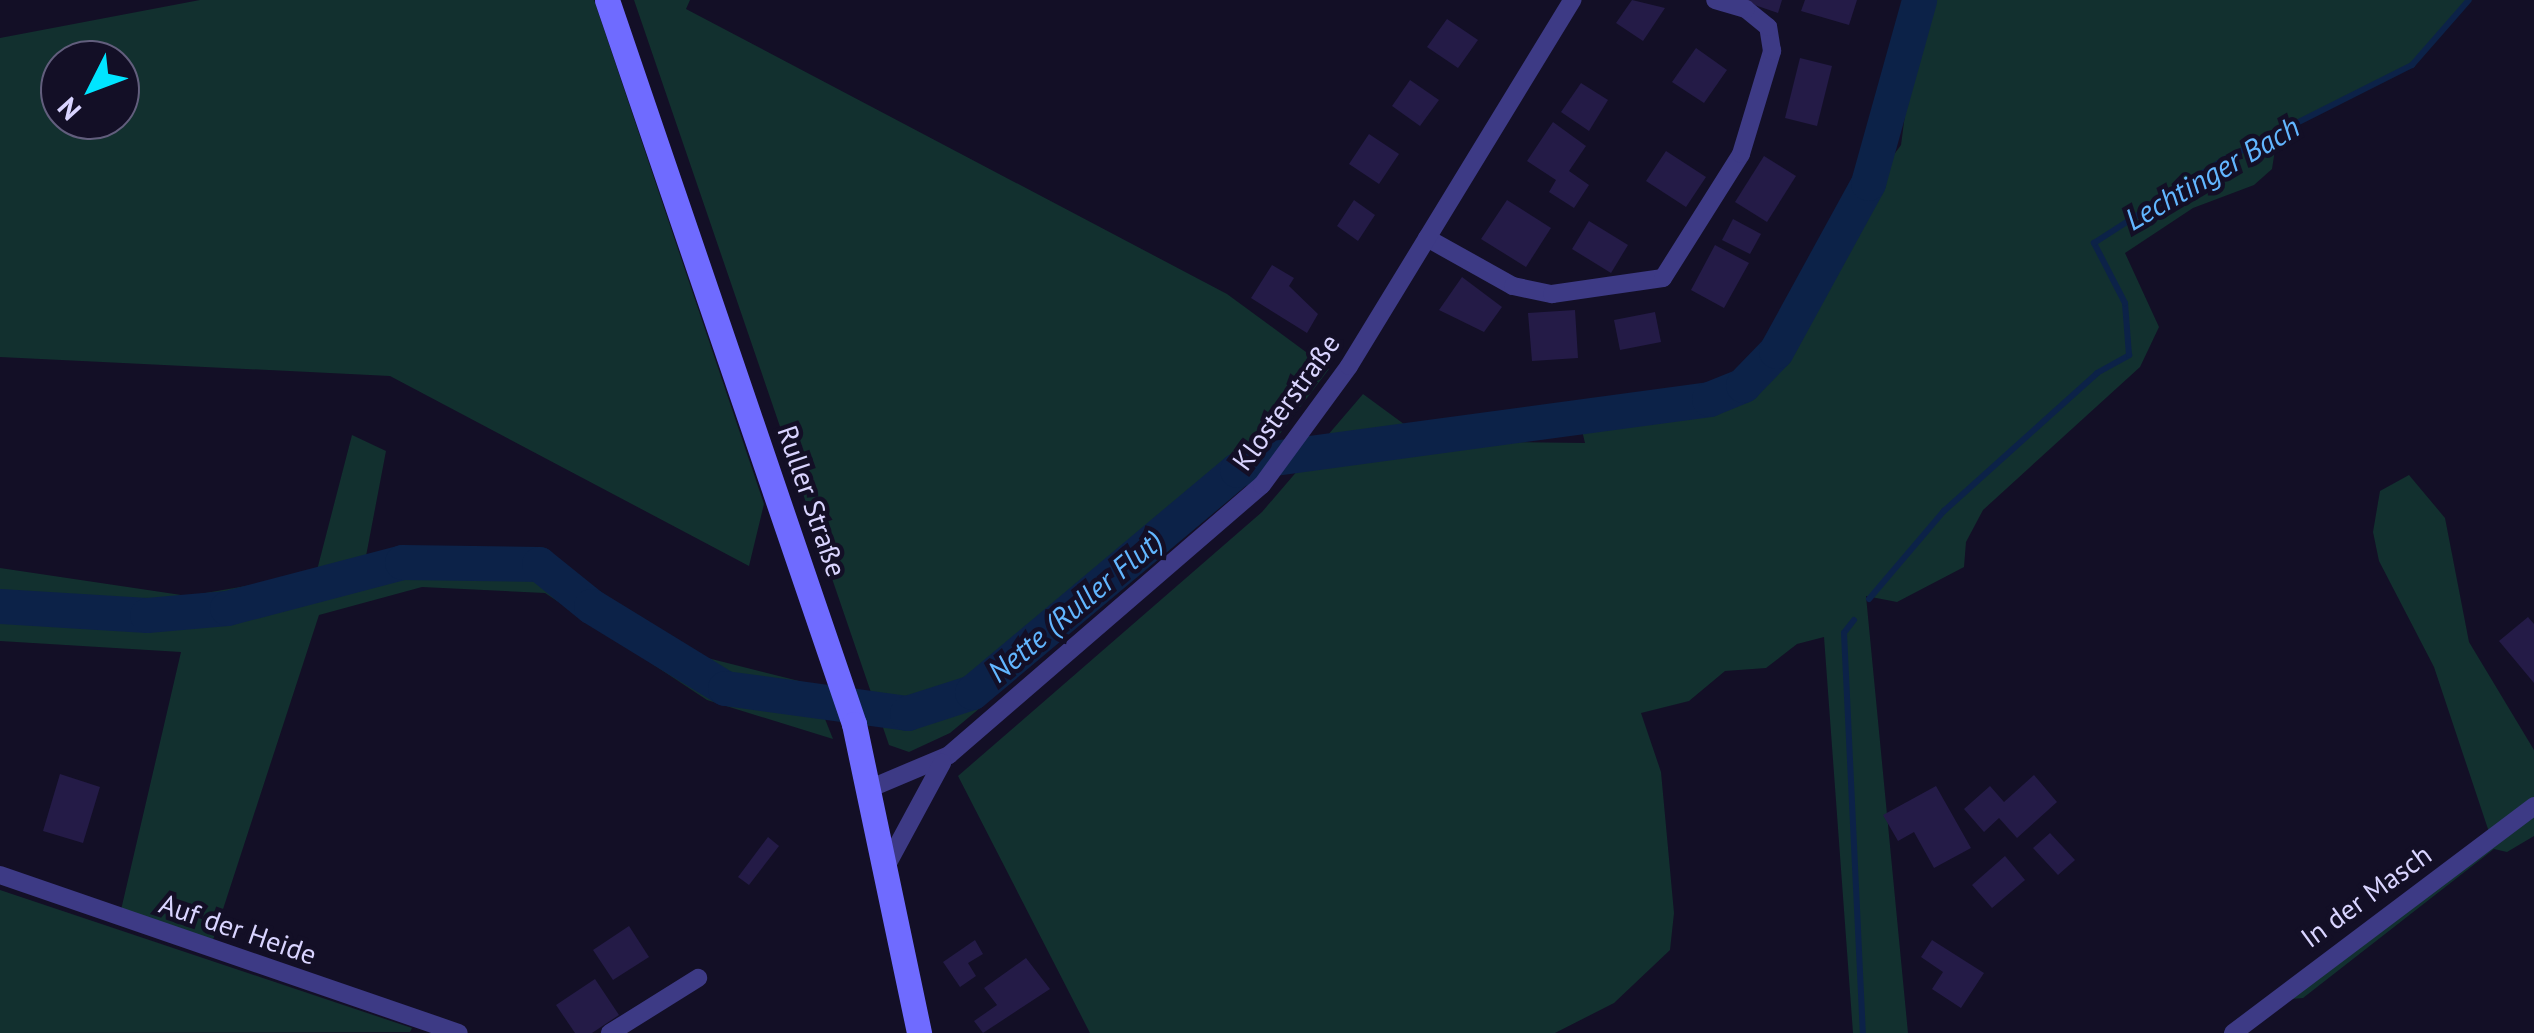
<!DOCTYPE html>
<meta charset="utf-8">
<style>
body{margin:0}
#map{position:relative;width:2534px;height:1033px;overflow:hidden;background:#130f26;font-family:"PT Sans",sans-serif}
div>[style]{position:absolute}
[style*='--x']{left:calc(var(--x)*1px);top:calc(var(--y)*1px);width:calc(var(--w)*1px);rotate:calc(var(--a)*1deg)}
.green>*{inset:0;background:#12302f}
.stream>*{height:6px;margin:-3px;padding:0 3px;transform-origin:3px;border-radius:3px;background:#0c2248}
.river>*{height:35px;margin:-17.5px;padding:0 17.5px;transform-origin:17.5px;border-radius:17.5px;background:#0c2248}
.building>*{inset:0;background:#241b47}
.minor>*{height:18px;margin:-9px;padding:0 9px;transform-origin:9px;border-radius:9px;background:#3d3a85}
.secondary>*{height:25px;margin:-12.5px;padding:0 12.5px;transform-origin:12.5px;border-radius:12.5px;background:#6f6bff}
span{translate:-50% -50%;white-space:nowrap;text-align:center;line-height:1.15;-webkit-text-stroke:9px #130f26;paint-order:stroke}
.street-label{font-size:28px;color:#d9d4ff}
.water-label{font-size:30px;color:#62b6ff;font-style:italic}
.north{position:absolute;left:40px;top:40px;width:100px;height:100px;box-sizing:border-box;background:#130f26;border:2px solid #625e7d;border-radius:50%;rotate:228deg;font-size:28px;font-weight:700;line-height:40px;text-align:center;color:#d9d4ff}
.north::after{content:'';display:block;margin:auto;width:35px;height:45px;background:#00e5ff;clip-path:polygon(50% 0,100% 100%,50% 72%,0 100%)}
</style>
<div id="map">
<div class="green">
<i style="clip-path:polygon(evenodd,200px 0,594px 0,764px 504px,749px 566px,390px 376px,0 357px,0 38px,200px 0,60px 60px,120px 60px,120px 120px,60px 120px,60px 60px)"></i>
<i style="clip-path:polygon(634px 0,690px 0,686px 9px,1227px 294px,1329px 369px,1231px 498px,950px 733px,909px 752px,889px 745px)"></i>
<i style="clip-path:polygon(1920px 0,2469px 0,2412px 65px,2278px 130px,2272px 169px,2254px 185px,2193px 208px,2125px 253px,2159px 327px,2140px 367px,1983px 510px,1966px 542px,1964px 567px,1897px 602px,1866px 596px,1908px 1033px,1853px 1033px,1824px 637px,1797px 644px,1766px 668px,1725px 671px,1689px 701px,1641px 713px,1661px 772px,1674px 913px,1670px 950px,1614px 1003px,1555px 1033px,1090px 1033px,958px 776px,1262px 512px,1363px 394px,1427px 441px,1585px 443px,1579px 418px,1709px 399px,1743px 385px,1776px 351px,1829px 243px,1901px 145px)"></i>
<i style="clip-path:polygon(352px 435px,386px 451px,363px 572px,402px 562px,539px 564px,672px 649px,811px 684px,833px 739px,707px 700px,545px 593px,422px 587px,319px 615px,212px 943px,121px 910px,181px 652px,0 641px,0 568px,188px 596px,316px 574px)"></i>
<i style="clip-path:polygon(2409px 475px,2445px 518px,2469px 642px,2534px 750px,2534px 836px,2507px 852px,2494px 849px,2303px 998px,2270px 1001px,2491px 838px,2434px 667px,2379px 561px,2373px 532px,2380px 491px)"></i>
<i style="clip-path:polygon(0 890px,412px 1028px,410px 1032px,0 1033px)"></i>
</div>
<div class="stream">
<i style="--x:1869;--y:599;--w:116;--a:-49.6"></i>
<i style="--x:1944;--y:511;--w:206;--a:-42"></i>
<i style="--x:2097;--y:373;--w:37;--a:-29"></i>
<i style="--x:2129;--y:355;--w:52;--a:-94.4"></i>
<i style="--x:2125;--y:303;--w:68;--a:-117.3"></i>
<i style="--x:2094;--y:243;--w:151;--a:-32.8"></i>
<i style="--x:2221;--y:161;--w:214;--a:-26.7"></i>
<i style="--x:2412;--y:65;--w:86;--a:-48.8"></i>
<i style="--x:1854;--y:620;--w:16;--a:128"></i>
<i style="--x:1844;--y:633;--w:400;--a:87.3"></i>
</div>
<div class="river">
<i style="--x:0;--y:606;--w:147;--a:3.5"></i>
<i style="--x:147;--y:615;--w:80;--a:-5"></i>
<i style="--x:227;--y:608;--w:181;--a:-14.7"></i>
<i style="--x:402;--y:562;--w:137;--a:0.8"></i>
<i style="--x:539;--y:564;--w:67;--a:38.9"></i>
<i style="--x:591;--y:606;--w:157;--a:31.5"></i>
<i style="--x:725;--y:688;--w:184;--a:7.8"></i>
<i style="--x:907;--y:713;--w:68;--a:-17.9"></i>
<i style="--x:972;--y:692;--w:346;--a:-40"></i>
<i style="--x:1237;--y:470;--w:31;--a:-21"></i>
<i style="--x:1266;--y:459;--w:447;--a:-7.7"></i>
<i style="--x:1709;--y:399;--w:37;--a:-22"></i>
<i style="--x:1743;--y:385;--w:47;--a:-45.9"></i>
<i style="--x:1776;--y:351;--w:192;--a:-61.3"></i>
<i style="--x:1868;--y:183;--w:190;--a:-74.4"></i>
</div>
<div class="building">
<i style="clip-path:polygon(1632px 0,1665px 8px,1643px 41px,1616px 23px)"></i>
<i style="clip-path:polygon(1740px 0,1782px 0,1778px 13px)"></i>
<i style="clip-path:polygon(1805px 0,1857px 0,1849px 25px,1801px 11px)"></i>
<i style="clip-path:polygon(1447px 19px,1478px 40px,1458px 68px,1427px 47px)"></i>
<i style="clip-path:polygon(1696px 48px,1727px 70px,1704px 103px,1672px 82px)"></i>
<i style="clip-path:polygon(1800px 58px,1832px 66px,1817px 126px,1785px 118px)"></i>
<i style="clip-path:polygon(1410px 80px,1439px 100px,1420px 126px,1392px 106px)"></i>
<i style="clip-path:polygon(1581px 83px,1608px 100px,1589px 131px,1561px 112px)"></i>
<i style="clip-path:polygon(1553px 122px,1586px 146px,1569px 171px,1589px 185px,1574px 208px,1549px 192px,1556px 180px,1527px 161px)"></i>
<i style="clip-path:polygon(1369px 134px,1399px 154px,1379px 184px,1349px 164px)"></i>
<i style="clip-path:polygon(1666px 151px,1706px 177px,1686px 207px,1646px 181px)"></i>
<i style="clip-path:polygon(1764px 156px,1796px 176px,1767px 222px,1735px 202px)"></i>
<i style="clip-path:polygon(1354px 200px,1375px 215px,1358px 241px,1337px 226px)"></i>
<i style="clip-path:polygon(1507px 200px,1551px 228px,1526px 267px,1481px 239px)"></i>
<i style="clip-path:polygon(1733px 219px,1761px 234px,1750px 254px,1722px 240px)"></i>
<i style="clip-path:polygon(1589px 221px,1628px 245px,1611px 273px,1572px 249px)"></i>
<i style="clip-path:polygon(1715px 245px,1749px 263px,1724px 308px,1691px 290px)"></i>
<i style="clip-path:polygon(1272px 265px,1294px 278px,1289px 286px,1318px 314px,1307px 333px,1251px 298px)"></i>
<i style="clip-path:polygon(1462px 277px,1502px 307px,1484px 332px,1439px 310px)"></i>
<i style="clip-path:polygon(1575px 310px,1578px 358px,1532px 361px,1528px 313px)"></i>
<i style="clip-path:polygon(1655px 312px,1661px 342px,1620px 350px,1614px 320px)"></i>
<i style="clip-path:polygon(2528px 617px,2534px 624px,2534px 683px,2499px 641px)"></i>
<i style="clip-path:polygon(60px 774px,100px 787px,83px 843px,43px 831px)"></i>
<i style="clip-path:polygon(2034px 775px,2057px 802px,2017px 838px,1999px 818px,1984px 832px,1964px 809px,1990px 786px,2004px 802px)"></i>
<i style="clip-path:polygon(1936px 786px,1971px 848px,1934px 868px,1914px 832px,1898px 841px,1883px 815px)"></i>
<i style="clip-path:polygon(2050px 833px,2075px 860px,2058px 875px,2033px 848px)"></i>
<i style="clip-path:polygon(768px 837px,779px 846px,749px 885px,738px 877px)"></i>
<i style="clip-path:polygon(2005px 856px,2025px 880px,1992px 908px,1972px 885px)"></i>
<i style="clip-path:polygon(629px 926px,649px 957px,613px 980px,593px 950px)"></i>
<i style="clip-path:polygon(975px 940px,983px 954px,968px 963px,976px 976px,960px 987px,943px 962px)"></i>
<i style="clip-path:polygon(1932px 940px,1984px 973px,1961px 1008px,1932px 989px,1943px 972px,1921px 957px)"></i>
<i style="clip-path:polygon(1026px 958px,1050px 989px,983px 1033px,974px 1021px,997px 1005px,984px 988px)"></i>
<i style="clip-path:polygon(595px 979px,619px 1015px,592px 1033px,575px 1033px,556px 1005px)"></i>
</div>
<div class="minor">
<i style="--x:1427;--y:238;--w:98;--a:29.2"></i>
<i style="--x:1513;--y:286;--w:40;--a:12"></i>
<i style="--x:1552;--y:294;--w:112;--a:-8.2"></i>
<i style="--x:1663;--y:278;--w:146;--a:-57.8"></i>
<i style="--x:1741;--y:154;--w:108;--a:-73.2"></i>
<i style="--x:1772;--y:51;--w:24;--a:-99"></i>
<i style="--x:1768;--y:27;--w:28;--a:-141"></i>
<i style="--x:1746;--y:9;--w:32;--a:-164"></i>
<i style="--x:871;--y:788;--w:85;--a:-22.9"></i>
<i style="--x:949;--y:755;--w:413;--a:-40.8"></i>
<i style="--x:1262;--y:485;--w:147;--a:-53.8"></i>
<i style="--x:1349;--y:366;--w:429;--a:-58.6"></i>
<i style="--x:888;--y:863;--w:114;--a:-61.6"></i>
<i style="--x:0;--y:875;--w:485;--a:19"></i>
<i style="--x:610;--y:1033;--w:104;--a:-32"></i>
<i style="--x:2233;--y:1033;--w:377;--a:-37"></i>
</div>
<div class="secondary">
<i style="--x:607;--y:0;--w:765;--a:71.16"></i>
<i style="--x:854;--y:724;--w:316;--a:78.1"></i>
</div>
<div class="street-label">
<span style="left:1286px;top:402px;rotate:-54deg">Klosterstraße</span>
<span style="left:812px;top:501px;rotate:71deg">Ruller Straße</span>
<span style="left:2366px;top:896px;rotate:-36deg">In der Masch</span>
<span style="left:238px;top:929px;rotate:19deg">Auf der Heide</span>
</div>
<div class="water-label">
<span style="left:2212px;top:173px;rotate:-30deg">Lechtinger Bach</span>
<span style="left:1075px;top:606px;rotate:-40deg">Nette (Ruller Flut)</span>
</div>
<div class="north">N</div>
</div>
